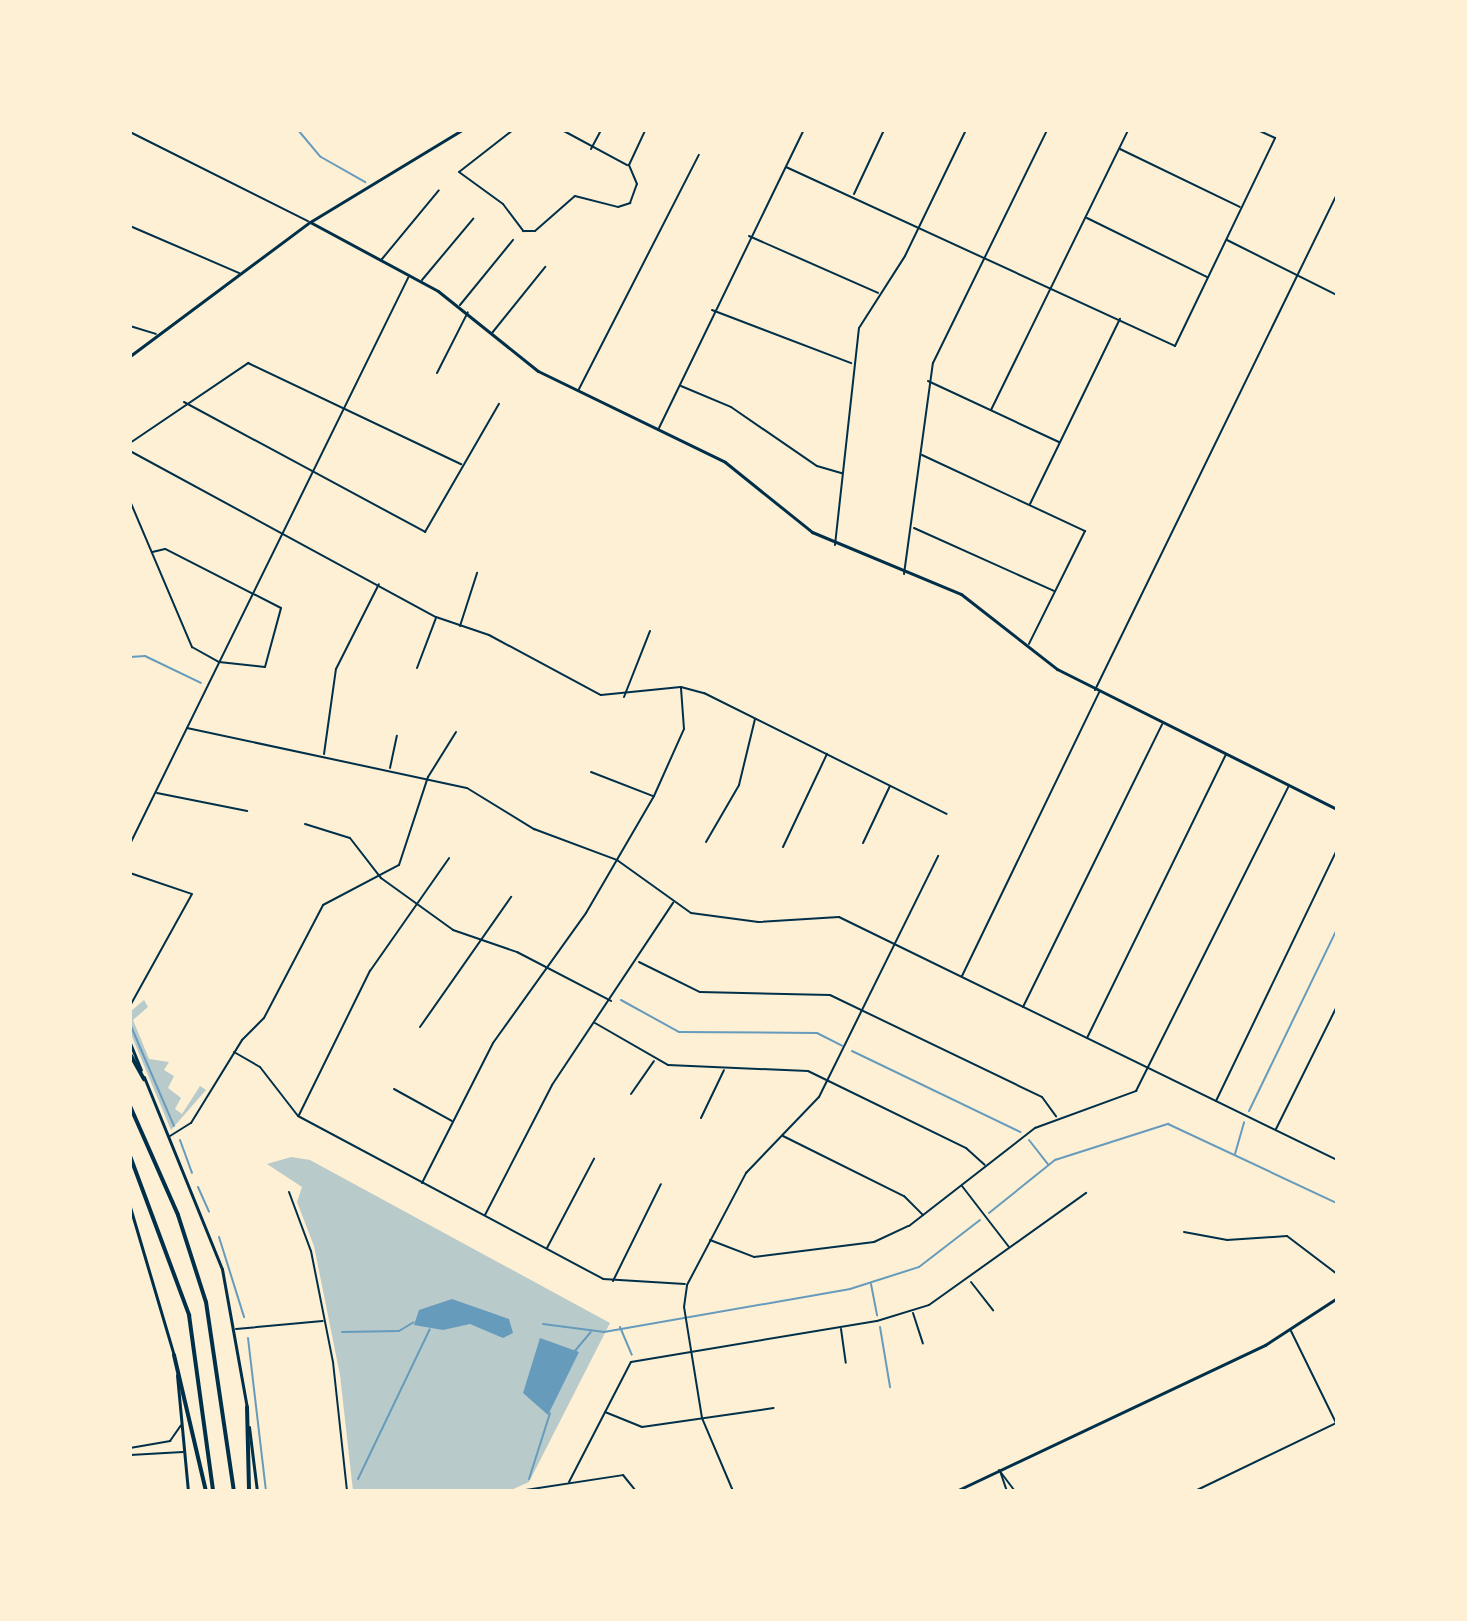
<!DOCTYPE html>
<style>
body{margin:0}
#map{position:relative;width:1467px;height:1621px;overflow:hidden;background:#fdf0d5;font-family:"Alegreya Sans",sans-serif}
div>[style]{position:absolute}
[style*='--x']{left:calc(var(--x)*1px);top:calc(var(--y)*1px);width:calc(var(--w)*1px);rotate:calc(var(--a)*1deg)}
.green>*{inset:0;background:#b9caca}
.water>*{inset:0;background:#669bbc}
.stream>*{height:2px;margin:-1px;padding:0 1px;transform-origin:1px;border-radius:1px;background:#669bbc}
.minor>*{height:2px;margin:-1px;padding:0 1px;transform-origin:1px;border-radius:1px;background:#003049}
.tertiary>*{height:3px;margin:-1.5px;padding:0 1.5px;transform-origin:1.5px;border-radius:1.5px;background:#003049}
.secondary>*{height:3px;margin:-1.5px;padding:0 1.5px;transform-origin:1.5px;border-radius:1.5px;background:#003049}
.motorway>*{height:4px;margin:-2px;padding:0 2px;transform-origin:2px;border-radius:2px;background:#003049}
span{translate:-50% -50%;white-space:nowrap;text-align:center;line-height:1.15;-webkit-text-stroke:6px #fdf0d5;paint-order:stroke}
.frame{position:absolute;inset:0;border:132px solid #fdf0d5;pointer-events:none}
</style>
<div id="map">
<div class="green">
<i style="clip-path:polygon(144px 1000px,148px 1007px,133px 1020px,149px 1059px,169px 1062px,164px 1070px,174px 1076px,168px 1088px,181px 1098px,175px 1109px,182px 1114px,200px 1086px,206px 1090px,171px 1130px,130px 1032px,130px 1012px)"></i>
<i style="clip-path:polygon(291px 1157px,310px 1160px,610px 1323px,529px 1482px,509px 1491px,353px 1491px,340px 1375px,314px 1246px,297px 1202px,302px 1187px,267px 1164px)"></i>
</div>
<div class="water">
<i style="clip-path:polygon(452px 1299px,509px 1319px,513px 1333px,503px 1338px,470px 1324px,443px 1330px,414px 1325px,419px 1310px)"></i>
<i style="clip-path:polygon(540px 1338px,579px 1352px,548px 1415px,523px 1393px)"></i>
</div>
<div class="stream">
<i style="--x:298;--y:130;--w:35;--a:50"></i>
<i style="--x:321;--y:157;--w:51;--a:29.6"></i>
<i style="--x:1337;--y:487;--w:74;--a:90"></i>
<i style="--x:130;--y:657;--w:15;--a:-4"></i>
<i style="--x:145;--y:656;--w:62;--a:25.7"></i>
<i style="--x:621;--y:1000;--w:66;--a:28.9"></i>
<i style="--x:679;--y:1032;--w:138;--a:0.4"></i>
<i style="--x:817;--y:1033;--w:28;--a:27"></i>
<i style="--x:130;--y:1024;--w:111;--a:66.7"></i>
<i style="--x:852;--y:1051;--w:187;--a:25.7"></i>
<i style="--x:1249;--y:1111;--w:202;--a:-64.2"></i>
<i style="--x:180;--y:1140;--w:35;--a:70"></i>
<i style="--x:1029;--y:1140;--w:31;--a:52"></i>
<i style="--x:1235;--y:1154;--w:33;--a:-74"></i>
<i style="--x:198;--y:1187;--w:27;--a:66"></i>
<i style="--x:989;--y:1213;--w:85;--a:-38.8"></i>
<i style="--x:1055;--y:1160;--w:119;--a:-17.7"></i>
<i style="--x:1168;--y:1124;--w:187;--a:25.1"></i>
<i style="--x:219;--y:1237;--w:84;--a:72.6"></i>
<i style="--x:871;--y:1284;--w:32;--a:79"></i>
<i style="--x:543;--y:1324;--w:62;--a:7.5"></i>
<i style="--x:604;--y:1332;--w:250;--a:-9.9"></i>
<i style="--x:850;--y:1289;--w:72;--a:-17.7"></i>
<i style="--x:919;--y:1267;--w:77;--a:-37.6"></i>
<i style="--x:620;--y:1327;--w:30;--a:67"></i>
<i style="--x:880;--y:1327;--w:61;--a:80.5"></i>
<i style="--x:342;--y:1332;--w:57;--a:-1"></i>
<i style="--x:399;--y:1331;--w:17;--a:-31"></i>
<i style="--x:248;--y:1338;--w:154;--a:83.3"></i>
<i style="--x:574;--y:1352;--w:26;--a:-50"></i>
<i style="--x:358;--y:1479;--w:166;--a:-64.4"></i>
<i style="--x:529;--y:1479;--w:69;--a:-72.3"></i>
<i style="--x:337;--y:1491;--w:2;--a:-27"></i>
</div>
<div class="minor">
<i style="--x:513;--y:130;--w:68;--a:142.1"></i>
<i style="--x:459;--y:172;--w:54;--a:36"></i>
<i style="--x:503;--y:204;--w:34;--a:53"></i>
<i style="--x:523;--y:231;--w:12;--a:0"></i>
<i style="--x:535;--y:231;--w:53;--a:-41.2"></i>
<i style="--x:575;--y:196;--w:44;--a:14.3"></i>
<i style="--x:618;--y:207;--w:13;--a:-18"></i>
<i style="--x:630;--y:203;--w:20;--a:-70"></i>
<i style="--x:637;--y:184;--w:21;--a:-113"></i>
<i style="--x:629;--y:165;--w:38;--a:-65"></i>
<i style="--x:562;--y:130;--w:74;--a:28.3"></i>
<i style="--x:130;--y:132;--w:199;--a:26.6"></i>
<i style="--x:591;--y:149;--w:21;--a:-62"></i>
<i style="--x:1120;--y:149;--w:133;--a:25.8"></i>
<i style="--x:786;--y:167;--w:428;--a:24.7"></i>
<i style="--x:1175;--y:346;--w:231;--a:-64.3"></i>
<i style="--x:1275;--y:138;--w:19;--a:-155"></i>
<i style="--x:854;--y:194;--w:71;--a:-64.9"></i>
<i style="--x:1087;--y:218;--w:134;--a:26.2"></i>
<i style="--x:130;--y:226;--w:119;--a:23.3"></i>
<i style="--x:749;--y:236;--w:141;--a:23.8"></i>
<i style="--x:1227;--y:240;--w:123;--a:26.6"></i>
<i style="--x:382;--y:259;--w:89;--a:-50.4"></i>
<i style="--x:422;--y:280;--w:80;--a:-50.1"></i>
<i style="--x:460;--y:305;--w:84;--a:-50.8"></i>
<i style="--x:712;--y:310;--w:149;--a:20.9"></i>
<i style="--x:130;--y:326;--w:27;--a:17"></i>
<i style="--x:492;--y:333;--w:85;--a:-51.2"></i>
<i style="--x:437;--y:373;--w:68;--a:-63.1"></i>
<i style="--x:928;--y:381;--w:145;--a:25"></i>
<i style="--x:681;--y:386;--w:54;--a:22.8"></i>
<i style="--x:731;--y:407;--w:104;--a:34.5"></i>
<i style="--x:817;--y:466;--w:26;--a:16"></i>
<i style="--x:579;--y:389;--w:263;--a:-62.9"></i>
<i style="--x:184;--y:402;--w:274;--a:28.3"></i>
<i style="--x:425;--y:532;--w:148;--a:-60"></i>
<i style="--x:991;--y:410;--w:312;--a:-63.9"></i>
<i style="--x:659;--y:428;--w:331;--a:-64.1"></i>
<i style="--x:130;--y:443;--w:143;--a:-34.1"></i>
<i style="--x:248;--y:363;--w:236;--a:25.4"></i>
<i style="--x:130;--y:451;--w:348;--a:28.5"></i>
<i style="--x:436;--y:617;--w:56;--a:18.8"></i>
<i style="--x:489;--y:635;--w:127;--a:28.2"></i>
<i style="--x:601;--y:695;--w:80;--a:-5.7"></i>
<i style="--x:681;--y:687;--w:24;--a:15"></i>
<i style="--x:704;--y:693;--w:271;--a:26.5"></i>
<i style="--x:922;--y:455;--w:180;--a:25"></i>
<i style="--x:1085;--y:531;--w:126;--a:116.4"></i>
<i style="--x:130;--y:501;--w:159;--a:67"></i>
<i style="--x:192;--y:647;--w:31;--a:29"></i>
<i style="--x:219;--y:662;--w:46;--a:6.2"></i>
<i style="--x:265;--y:667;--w:61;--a:-74.8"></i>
<i style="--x:281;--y:608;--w:130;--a:-153"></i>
<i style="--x:165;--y:549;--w:13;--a:167"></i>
<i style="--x:1030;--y:504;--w:206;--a:-64.1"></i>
<i style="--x:914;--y:528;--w:154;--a:24.2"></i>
<i style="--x:835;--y:545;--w:218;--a:-83.7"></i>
<i style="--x:859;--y:328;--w:85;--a:-57.4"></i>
<i style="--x:905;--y:256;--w:140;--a:-64.2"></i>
<i style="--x:904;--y:574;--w:213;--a:-82.2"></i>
<i style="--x:933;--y:363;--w:259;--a:-63.9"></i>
<i style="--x:460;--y:626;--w:56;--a:-72.2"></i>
<i style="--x:417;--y:668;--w:53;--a:-69.2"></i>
<i style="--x:1095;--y:690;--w:552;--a:-63.99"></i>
<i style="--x:624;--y:697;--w:71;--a:-68.5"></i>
<i style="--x:187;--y:728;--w:286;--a:12.1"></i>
<i style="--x:467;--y:788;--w:79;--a:31.5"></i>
<i style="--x:534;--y:829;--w:89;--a:20.5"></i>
<i style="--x:617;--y:860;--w:91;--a:35.6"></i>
<i style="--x:691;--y:913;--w:68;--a:7.7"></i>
<i style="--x:758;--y:922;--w:81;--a:-3.5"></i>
<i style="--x:839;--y:917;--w:554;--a:26.01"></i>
<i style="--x:324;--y:754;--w:86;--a:-82"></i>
<i style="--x:336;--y:669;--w:95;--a:-63.2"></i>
<i style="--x:390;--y:768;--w:33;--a:-78"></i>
<i style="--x:591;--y:772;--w:66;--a:21.2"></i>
<i style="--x:157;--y:793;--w:92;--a:11.3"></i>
<i style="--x:305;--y:824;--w:47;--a:17.3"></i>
<i style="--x:350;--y:838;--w:51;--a:52.2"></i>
<i style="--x:381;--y:878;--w:89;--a:35.8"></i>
<i style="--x:453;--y:930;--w:68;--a:19"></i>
<i style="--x:517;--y:952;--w:106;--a:27.5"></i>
<i style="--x:706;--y:842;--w:66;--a:-59.9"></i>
<i style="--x:739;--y:785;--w:68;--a:-76.4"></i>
<i style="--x:863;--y:843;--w:63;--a:-64.7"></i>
<i style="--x:130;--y:844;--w:631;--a:-63.84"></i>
<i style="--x:783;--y:847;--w:103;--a:-64.7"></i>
<i style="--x:130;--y:873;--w:65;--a:18.7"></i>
<i style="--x:192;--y:894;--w:128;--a:119"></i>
<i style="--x:639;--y:962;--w:68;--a:26.2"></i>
<i style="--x:700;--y:992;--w:130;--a:1.3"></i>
<i style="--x:830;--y:995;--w:235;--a:25.7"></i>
<i style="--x:1042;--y:1097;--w:24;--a:54"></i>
<i style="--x:962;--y:976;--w:315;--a:-64.2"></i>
<i style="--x:1023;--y:1007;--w:315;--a:-63.8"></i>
<i style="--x:595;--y:1023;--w:84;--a:29.9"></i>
<i style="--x:668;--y:1065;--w:140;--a:2.5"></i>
<i style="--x:808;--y:1071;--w:176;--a:26"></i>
<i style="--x:966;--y:1148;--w:25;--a:42"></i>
<i style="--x:420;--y:1027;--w:159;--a:-55"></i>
<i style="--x:1087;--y:1038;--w:316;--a:-63.9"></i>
<i style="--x:234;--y:1052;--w:30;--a:30"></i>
<i style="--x:260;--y:1067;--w:62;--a:52.2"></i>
<i style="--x:298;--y:1116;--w:346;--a:28.1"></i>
<i style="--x:603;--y:1279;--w:82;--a:3.5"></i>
<i style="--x:394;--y:1089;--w:66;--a:28.9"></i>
<i style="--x:631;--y:1094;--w:40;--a:-55.1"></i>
<i style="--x:1216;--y:1101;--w:279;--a:-64.3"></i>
<i style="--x:299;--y:1115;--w:161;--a:-63.8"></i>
<i style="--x:370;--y:971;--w:138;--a:-55"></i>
<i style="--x:701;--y:1118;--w:53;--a:-64.4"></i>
<i style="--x:1276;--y:1129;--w:137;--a:-63.6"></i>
<i style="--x:170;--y:1136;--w:25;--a:-32"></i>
<i style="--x:191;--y:1123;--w:97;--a:-58.4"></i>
<i style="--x:242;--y:1040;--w:31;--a:-45"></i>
<i style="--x:264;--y:1018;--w:127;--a:-62.4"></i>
<i style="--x:323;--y:905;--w:86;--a:-27.8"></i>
<i style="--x:399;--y:865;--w:93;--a:-71.8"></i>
<i style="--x:428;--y:777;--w:53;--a:-58.1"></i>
<i style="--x:783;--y:1136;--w:135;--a:26.4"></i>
<i style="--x:904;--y:1196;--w:27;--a:45"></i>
<i style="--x:422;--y:1183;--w:157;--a:-63.1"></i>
<i style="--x:493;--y:1043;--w:160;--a:-54.4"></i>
<i style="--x:586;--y:913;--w:135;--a:-59.8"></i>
<i style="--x:654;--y:796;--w:73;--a:-65.9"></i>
<i style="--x:684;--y:729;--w:41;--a:-94.2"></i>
<i style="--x:962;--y:1186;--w:77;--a:52.4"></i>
<i style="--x:289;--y:1192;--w:63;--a:69.6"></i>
<i style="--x:311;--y:1251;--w:113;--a:78.8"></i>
<i style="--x:333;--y:1362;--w:130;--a:83.8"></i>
<i style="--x:485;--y:1215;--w:146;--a:-62.7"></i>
<i style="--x:552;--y:1085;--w:219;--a:-56.4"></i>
<i style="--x:1184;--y:1232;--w:44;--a:10.5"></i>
<i style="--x:1227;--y:1240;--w:60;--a:-3.8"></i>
<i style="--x:1287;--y:1236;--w:63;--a:37.2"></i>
<i style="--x:710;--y:1240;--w:47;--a:21.1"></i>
<i style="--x:754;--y:1257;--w:121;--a:-7.1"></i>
<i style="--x:874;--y:1242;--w:38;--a:-25"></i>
<i style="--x:909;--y:1226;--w:160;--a:-37.9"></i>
<i style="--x:1035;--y:1128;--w:108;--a:-20.1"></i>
<i style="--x:1136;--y:1091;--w:341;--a:-63.4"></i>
<i style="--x:547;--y:1248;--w:101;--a:-62.2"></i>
<i style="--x:613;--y:1281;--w:108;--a:-63.7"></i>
<i style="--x:971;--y:1282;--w:36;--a:52"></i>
<i style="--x:913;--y:1313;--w:32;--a:72"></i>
<i style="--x:236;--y:1329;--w:87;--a:-5.3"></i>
<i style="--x:841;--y:1329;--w:34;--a:82"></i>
<i style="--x:1291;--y:1331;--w:105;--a:63.9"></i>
<i style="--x:605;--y:1412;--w:40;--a:22"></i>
<i style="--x:642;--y:1427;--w:133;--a:-8.2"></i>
<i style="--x:130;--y:1448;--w:41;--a:-9.9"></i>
<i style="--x:170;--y:1441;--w:19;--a:-55"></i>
<i style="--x:130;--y:1455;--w:53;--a:-3.2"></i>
<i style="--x:999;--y:1470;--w:26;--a:53"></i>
<i style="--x:1000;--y:1471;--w:21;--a:71"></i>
<i style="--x:569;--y:1482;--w:135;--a:-62.7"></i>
<i style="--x:631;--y:1362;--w:249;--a:-9.5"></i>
<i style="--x:877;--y:1321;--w:54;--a:-17.1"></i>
<i style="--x:929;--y:1305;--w:193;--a:-35.5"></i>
<i style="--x:519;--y:1491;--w:105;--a:-8.7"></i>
<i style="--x:623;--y:1475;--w:21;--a:51"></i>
<i style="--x:733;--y:1491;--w:79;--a:-113"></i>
<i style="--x:702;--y:1418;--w:112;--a:-99.2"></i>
<i style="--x:684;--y:1307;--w:22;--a:-82"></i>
<i style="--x:687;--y:1285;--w:127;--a:-62.2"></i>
<i style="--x:746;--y:1173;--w:105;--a:-46.2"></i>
<i style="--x:819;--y:1097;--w:269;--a:-63.7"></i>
<i style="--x:1195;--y:1491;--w:157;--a:-25.7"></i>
</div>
<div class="tertiary">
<i style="--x:310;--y:222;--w:145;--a:28.3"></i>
<i style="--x:438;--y:291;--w:128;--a:38.7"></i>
<i style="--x:538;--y:371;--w:208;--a:25.9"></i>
<i style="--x:725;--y:462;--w:112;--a:38.8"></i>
<i style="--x:812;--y:532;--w:161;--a:22.6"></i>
<i style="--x:961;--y:594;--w:122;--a:38"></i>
<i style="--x:1057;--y:669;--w:313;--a:26.6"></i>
<i style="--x:130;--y:356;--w:224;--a:-36.7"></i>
<i style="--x:310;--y:222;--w:178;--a:-31.2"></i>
</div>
<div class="secondary">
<i style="--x:130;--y:1043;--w:29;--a:68"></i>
<i style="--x:144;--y:1077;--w:207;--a:67.9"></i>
<i style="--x:222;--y:1269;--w:141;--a:79.8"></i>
<i style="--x:130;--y:1207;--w:155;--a:73.5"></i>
<i style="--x:177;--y:1375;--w:117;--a:84.6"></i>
<i style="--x:249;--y:1427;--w:64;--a:82.9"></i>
<i style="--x:956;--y:1491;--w:342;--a:-25.3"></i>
<i style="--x:1265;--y:1345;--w:86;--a:-33.1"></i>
</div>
<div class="motorway">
<i style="--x:130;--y:1054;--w:29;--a:61"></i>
<i style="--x:130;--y:1106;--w:119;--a:66.2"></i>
<i style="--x:178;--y:1215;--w:91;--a:72.2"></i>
<i style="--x:206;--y:1302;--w:191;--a:81.6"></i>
<i style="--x:130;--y:1156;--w:170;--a:69.6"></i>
<i style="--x:189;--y:1315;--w:178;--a:82.2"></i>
<i style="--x:174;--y:1355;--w:140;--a:76.8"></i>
<i style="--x:247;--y:1407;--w:84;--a:88.6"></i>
</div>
<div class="frame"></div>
</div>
